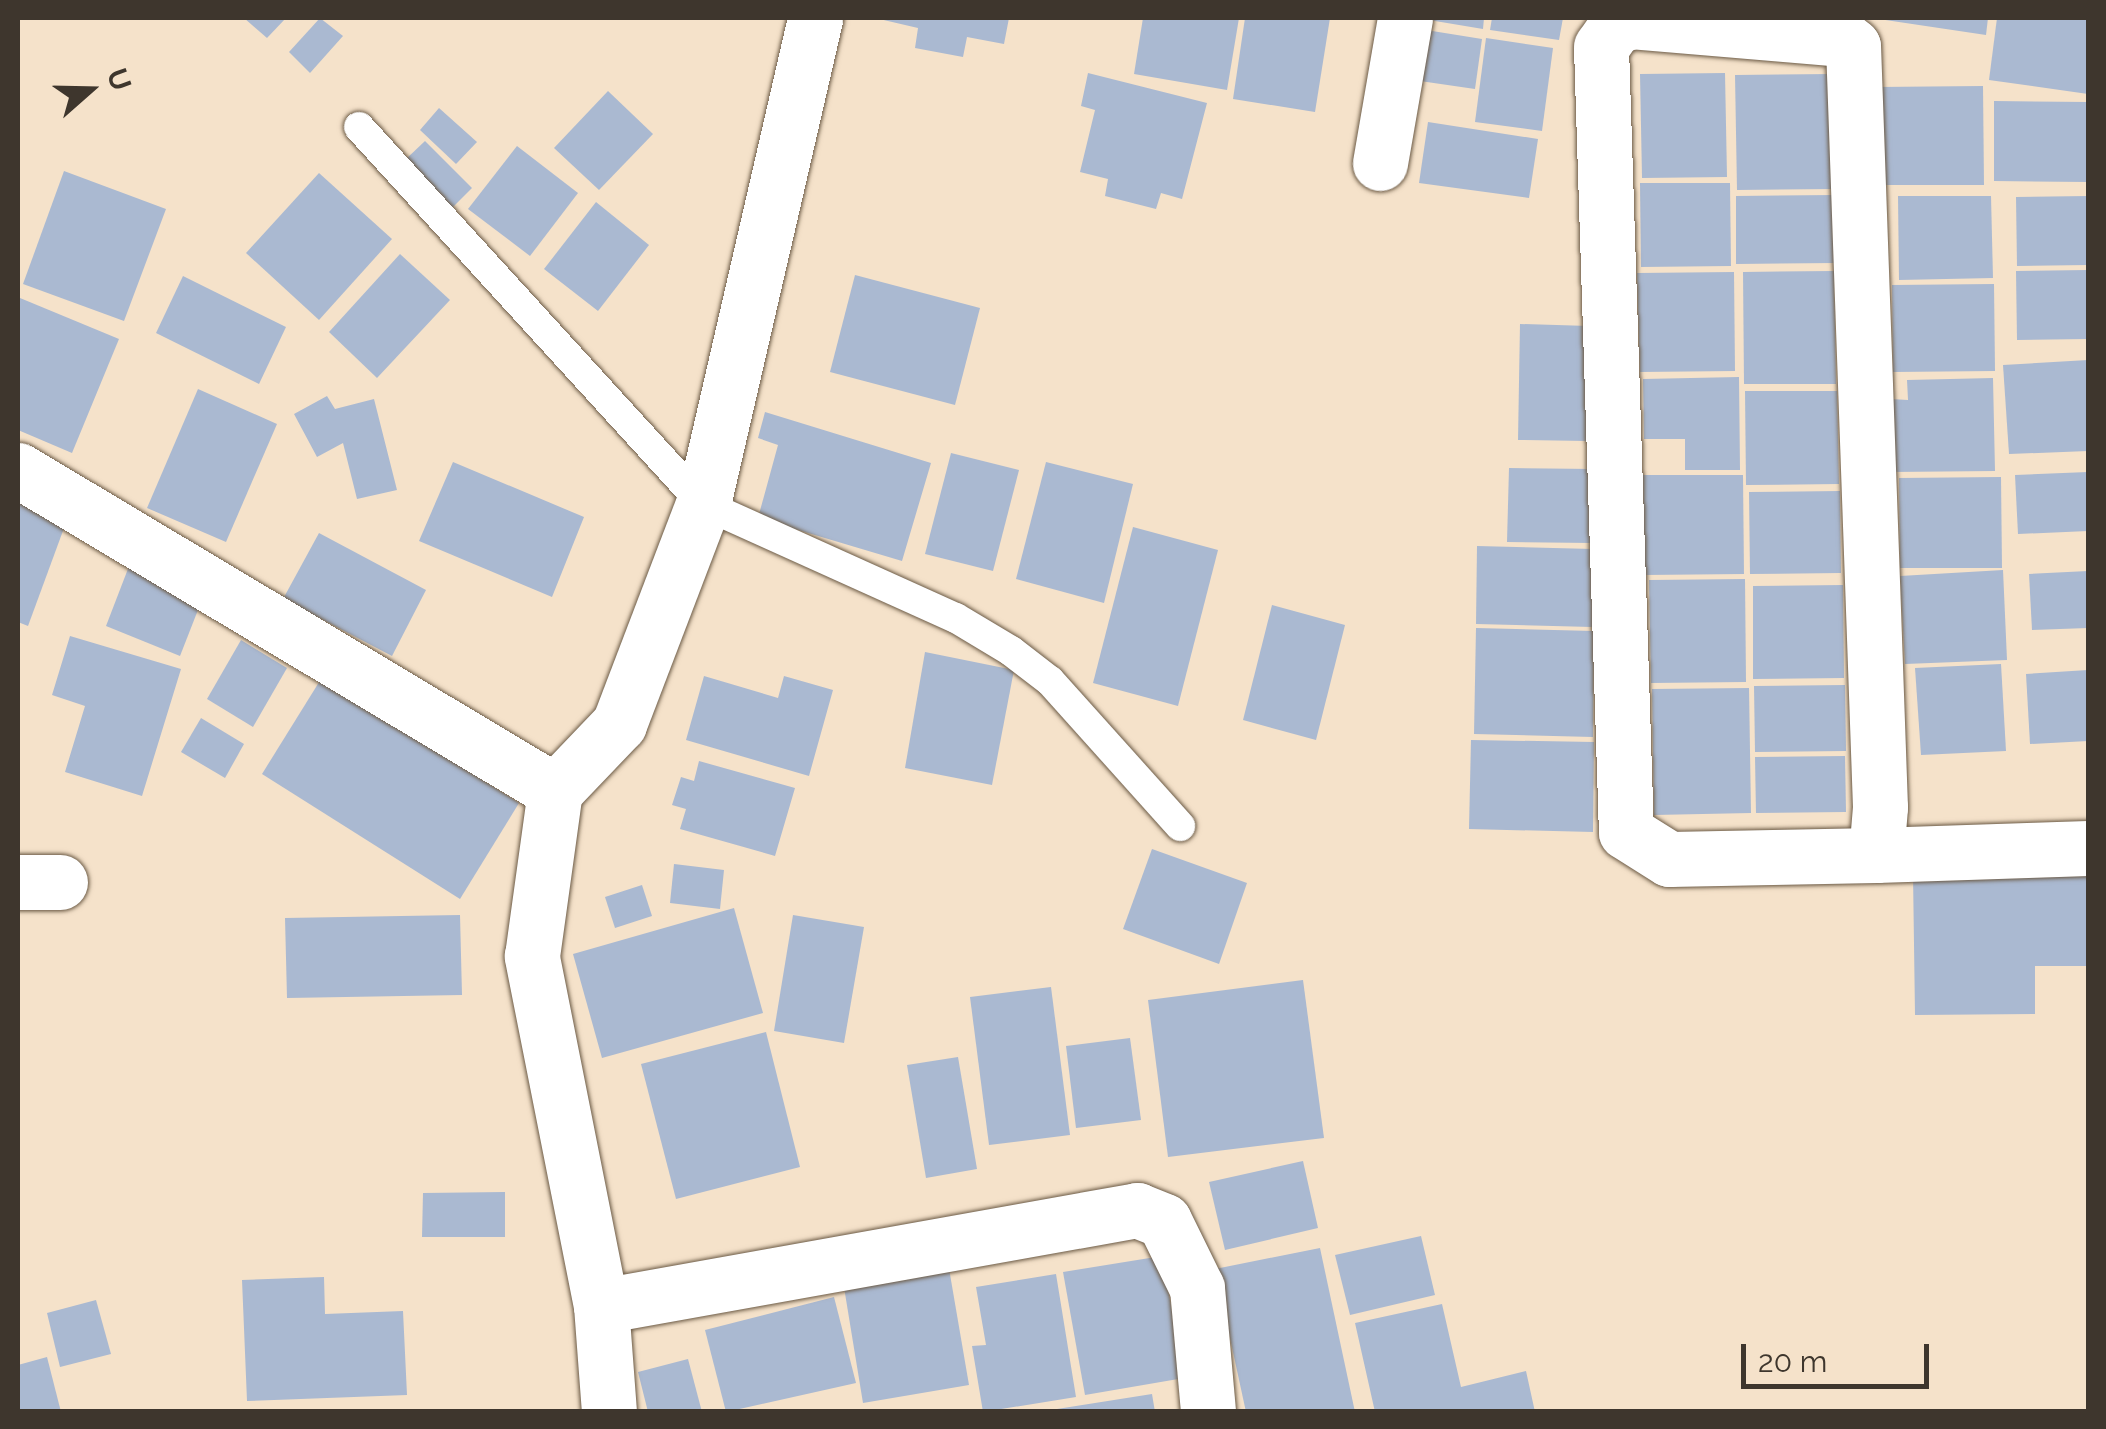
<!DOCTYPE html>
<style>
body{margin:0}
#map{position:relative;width:2106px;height:1429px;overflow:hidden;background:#f5e2ca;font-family:Raleway,sans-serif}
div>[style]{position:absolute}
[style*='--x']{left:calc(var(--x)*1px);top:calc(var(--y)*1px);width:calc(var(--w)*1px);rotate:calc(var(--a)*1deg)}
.building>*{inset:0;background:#aab9d1}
.roads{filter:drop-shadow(0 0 2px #6b5a45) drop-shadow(0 0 2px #6b5a45)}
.service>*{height:30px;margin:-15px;padding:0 15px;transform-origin:15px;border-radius:15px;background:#fff}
.minor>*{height:55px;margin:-27.5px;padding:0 27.5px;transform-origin:27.5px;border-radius:27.5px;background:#fff}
span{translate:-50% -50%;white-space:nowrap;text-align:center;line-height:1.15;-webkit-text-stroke:9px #f5e2ca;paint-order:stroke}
.frame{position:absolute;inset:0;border:20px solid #3e362d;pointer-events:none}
.north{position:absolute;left:40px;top:40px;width:100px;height:100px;-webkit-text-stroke:8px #f5e2ca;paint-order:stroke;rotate:70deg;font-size:28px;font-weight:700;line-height:40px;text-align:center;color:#3e362d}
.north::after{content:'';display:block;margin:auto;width:35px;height:45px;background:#3e362d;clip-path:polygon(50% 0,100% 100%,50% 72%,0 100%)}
.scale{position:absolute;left:1741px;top:1344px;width:188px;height:45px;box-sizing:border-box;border:5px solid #3e362d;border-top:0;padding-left:12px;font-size:30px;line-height:35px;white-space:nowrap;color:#3e362d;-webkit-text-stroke:8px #f5e2ca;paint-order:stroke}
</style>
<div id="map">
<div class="building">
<i style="clip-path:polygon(244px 18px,286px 18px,267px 38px)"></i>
<i style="clip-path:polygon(320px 18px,343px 36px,310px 73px,289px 52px)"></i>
<i style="clip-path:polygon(875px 18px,1009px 18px,1004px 44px,967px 37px,963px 57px,915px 48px,918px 28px)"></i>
<i style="clip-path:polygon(1143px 18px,1239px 18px,1227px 90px,1134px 74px)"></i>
<i style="clip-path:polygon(1245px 18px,1330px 18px,1315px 112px,1233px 99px)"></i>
<i style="clip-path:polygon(1417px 18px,1484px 18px,1483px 29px)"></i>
<i style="clip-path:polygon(1492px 18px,1563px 18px,1559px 40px,1490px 30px)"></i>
<i style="clip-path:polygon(1872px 18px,1988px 18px,1986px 35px)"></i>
<i style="clip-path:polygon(1997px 18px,2088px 18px,2088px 94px,1989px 80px)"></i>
<i style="clip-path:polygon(1426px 30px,1482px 39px,1475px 89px,1420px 81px)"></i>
<i style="clip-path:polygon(1486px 38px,1553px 48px,1542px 131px,1475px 122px)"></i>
<i style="clip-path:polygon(1088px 73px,1207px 103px,1182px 199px,1161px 193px,1156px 209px,1105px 196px,1108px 179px,1080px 172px,1095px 110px,1081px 106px)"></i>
<i style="clip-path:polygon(1725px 73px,1727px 177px,1642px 178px,1640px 74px)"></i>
<i style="clip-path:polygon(1832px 74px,1834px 189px,1737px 190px,1735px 75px)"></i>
<i style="clip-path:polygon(1983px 86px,1984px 185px,1878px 185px,1877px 87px)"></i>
<i style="clip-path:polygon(608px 91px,653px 134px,599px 190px,554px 148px)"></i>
<i style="clip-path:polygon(1994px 101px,2088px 102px,2088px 182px,1994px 181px)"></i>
<i style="clip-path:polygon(439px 108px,477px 142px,456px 164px,420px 130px)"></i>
<i style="clip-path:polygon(1428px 122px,1538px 139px,1529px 198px,1419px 183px)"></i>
<i style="clip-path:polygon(425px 141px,472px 188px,452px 208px,405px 160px)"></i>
<i style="clip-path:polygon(517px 146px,578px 193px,530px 256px,468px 209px)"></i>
<i style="clip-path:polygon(64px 171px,166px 209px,124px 321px,23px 284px)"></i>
<i style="clip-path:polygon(319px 173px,392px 239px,319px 320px,246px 253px)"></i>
<i style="clip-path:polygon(1640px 183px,1730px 183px,1731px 266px,1641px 267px)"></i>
<i style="clip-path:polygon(1835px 195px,1836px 263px,1736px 264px,1736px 196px)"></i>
<i style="clip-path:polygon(1898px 196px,1991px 196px,1993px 278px,1899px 280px)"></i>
<i style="clip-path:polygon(2088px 196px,2088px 265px,2017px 266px,2016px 197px)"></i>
<i style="clip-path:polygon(596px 202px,649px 245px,598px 311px,544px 269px)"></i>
<i style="clip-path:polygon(400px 254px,450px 300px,377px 378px,329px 332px)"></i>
<i style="clip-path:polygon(2088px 270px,2088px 339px,2017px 340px,2016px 271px)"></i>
<i style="clip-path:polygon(1834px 271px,1836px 384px,1744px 384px,1743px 272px)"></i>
<i style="clip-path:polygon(1734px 272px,1735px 371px,1640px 372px,1637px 273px)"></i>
<i style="clip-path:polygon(855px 275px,980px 308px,955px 405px,830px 372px)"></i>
<i style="clip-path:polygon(183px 276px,286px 327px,259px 384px,156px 333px)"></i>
<i style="clip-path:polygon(1994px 284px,1995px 371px,1893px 372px,1892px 285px)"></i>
<i style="clip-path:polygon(20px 298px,119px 339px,72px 453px,18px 430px)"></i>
<i style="clip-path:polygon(1520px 324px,1589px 326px,1587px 441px,1518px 440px)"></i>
<i style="clip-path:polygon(2088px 360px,2088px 451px,2009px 454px,2003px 365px)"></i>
<i style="clip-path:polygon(1739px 377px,1740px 470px,1685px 470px,1685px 439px,1644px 439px,1643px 379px)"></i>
<i style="clip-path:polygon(1993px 378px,1995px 471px,1892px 472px,1891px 399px,1908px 400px,1907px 380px)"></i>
<i style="clip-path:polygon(198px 389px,277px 424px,226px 542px,147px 508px)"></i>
<i style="clip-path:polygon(1745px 391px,1837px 391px,1839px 484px,1746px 485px)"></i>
<i style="clip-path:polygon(327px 396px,335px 409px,374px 399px,397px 490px,357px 499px,343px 443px,317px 457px,294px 414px)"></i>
<i style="clip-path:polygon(765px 412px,931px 463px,902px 561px,758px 518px,778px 445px,758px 438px)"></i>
<i style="clip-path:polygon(951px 453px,1019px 470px,993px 571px,925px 554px)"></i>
<i style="clip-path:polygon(453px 462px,584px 517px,552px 597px,419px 541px)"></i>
<i style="clip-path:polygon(1046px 462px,1133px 484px,1104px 603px,1016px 579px)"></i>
<i style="clip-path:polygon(1509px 468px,1594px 469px,1592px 543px,1507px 542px)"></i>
<i style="clip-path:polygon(2088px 472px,2088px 531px,2018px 534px,2015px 475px)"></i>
<i style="clip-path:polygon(1643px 475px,1743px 475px,1744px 574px,1644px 575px)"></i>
<i style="clip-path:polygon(2001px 477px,2002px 568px,1900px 568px,1899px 478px)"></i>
<i style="clip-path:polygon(18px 489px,71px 509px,28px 626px,18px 622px)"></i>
<i style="clip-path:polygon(1840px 491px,1841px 573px,1750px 574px,1749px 492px)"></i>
<i style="clip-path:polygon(1133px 527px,1218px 550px,1178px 706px,1093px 683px)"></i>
<i style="clip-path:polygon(319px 533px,426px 590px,392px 656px,283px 599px)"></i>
<i style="clip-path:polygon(1477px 546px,1593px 549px,1592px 627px,1476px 624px)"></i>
<i style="clip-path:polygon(131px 561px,205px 592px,180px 656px,106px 626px)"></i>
<i style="clip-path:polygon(2003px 570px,2007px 660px,1905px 664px,1900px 576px)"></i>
<i style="clip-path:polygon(2088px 571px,2088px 628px,2032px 630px,2029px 574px)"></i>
<i style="clip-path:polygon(1745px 579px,1746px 682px,1651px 683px,1649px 580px)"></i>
<i style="clip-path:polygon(1843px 585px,1844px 678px,1753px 679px,1753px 586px)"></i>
<i style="clip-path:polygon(1272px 605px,1345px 625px,1316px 740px,1243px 720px)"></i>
<i style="clip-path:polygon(1476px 628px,1594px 631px,1593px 737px,1474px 734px)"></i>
<i style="clip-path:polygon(70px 636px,181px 669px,142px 796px,65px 772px,85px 706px,52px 695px)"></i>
<i style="clip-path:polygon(241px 640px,287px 668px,253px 727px,207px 699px)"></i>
<i style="clip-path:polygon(925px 652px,1014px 670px,992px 785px,905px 768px)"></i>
<i style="clip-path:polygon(2001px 664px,2006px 751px,1921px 755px,1915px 668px)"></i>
<i style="clip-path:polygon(2088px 670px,2088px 741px,2030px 744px,2026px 674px)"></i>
<i style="clip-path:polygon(704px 676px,778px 698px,784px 676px,833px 690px,809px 776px,686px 740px)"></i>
<i style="clip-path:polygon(321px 679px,519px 803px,460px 899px,262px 774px)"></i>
<i style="clip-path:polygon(1845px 685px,1846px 751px,1755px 752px,1754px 686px)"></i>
<i style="clip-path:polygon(1749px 688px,1751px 813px,1654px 815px,1652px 689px)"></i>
<i style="clip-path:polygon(201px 718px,244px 744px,225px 778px,181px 752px)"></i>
<i style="clip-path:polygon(1471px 740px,1594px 742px,1593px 832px,1469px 829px)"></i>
<i style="clip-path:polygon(1845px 756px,1846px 812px,1756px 813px,1755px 757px)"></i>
<i style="clip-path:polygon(699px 761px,795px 788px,775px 856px,680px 829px,686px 809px,672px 805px,681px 777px,694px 781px)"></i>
<i style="clip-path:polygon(1152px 849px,1247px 883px,1219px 964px,1123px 929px)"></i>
<i style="clip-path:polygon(674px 864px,724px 870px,720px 909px,670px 903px)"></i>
<i style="clip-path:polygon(2088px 872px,2088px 966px,2035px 966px,2035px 1014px,1915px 1015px,1913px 874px)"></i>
<i style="clip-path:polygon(642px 885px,652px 916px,615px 928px,605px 897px)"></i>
<i style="clip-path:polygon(734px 908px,763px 1013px,602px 1058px,573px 954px)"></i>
<i style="clip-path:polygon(460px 915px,462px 995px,287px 998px,285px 918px)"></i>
<i style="clip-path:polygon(793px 915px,864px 927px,844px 1043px,774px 1031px)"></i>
<i style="clip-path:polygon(1303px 980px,1324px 1138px,1168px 1157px,1148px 1000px)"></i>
<i style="clip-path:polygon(1051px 987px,1070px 1135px,989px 1145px,970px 997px)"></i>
<i style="clip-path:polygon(766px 1032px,800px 1167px,676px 1199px,641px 1064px)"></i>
<i style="clip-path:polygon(1130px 1038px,1141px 1120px,1076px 1128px,1066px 1046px)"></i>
<i style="clip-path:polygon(958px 1057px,977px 1169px,926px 1178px,907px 1065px)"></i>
<i style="clip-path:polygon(1303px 1161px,1318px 1228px,1225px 1250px,1209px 1182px)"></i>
<i style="clip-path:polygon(505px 1192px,505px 1237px,422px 1237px,423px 1193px)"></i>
<i style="clip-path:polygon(1421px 1236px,1435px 1295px,1350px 1315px,1335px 1255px)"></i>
<i style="clip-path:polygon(1320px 1248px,1355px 1412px,1246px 1412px,1215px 1269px)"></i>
<i style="clip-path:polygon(946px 1251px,969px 1385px,863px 1403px,841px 1269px)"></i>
<i style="clip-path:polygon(1162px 1256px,1184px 1378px,1085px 1395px,1063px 1272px)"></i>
<i style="clip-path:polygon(1056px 1274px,1076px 1397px,983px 1412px,972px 1346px,986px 1345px,976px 1287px)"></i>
<i style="clip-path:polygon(324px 1277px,325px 1314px,403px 1311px,407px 1395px,247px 1401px,242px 1280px)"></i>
<i style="clip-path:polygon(834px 1297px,856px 1383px,726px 1412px,705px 1330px)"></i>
<i style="clip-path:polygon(96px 1300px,111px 1354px,60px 1367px,47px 1313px)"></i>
<i style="clip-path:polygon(1442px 1304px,1461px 1387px,1526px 1371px,1535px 1412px,1375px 1412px,1355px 1323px)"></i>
<i style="clip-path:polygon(47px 1357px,61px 1412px,18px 1412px,18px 1365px)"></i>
<i style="clip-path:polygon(688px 1359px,702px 1412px,648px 1412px,638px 1372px)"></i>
<i style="clip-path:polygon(1152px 1394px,1155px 1412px,1058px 1412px,1057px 1409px)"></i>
</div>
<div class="roads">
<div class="service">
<i style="--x:359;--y:127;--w:510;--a:47.62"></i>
<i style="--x:703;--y:504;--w:277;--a:24.3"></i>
<i style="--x:956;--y:618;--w:64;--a:31"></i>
<i style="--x:1011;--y:651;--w:49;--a:37.6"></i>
<i style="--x:1050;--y:681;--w:195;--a:48.1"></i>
</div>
<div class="minor">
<i style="--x:1380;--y:163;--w:147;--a:-80.2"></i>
<i style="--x:18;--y:470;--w:626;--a:30.87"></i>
<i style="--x:1876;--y:855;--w:48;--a:-85.2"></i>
<i style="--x:1880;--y:807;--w:761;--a:-92.03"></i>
<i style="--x:1853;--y:46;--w:11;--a:-142"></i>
<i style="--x:1844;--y:39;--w:214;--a:-175.2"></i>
<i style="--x:1631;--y:21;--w:17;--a:159"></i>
<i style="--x:1615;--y:27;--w:24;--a:125"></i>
<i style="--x:1601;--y:47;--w:785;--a:88.18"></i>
<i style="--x:1626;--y:832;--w:51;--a:32.1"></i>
<i style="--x:1669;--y:859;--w:207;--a:-1.1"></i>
<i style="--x:1876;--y:855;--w:212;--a:-1.9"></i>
<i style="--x:18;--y:882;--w:42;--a:0"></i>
<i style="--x:601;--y:1306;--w:545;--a:-10.15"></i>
<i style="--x:1137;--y:1210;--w:29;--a:22"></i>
<i style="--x:1164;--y:1221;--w:75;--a:63.8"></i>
<i style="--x:1197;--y:1288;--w:124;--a:84.9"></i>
<i style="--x:609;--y:1412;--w:106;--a:-94.3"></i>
<i style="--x:601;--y:1306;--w:357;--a:-101.2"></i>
<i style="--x:532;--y:956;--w:167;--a:-82.1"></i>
<i style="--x:555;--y:791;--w:93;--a:-46.3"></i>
<i style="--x:619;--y:724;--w:235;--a:-69.1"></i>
<i style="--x:703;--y:504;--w:499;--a:-77"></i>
</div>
</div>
<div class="frame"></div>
<div class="north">U</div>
<div class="scale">20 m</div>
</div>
